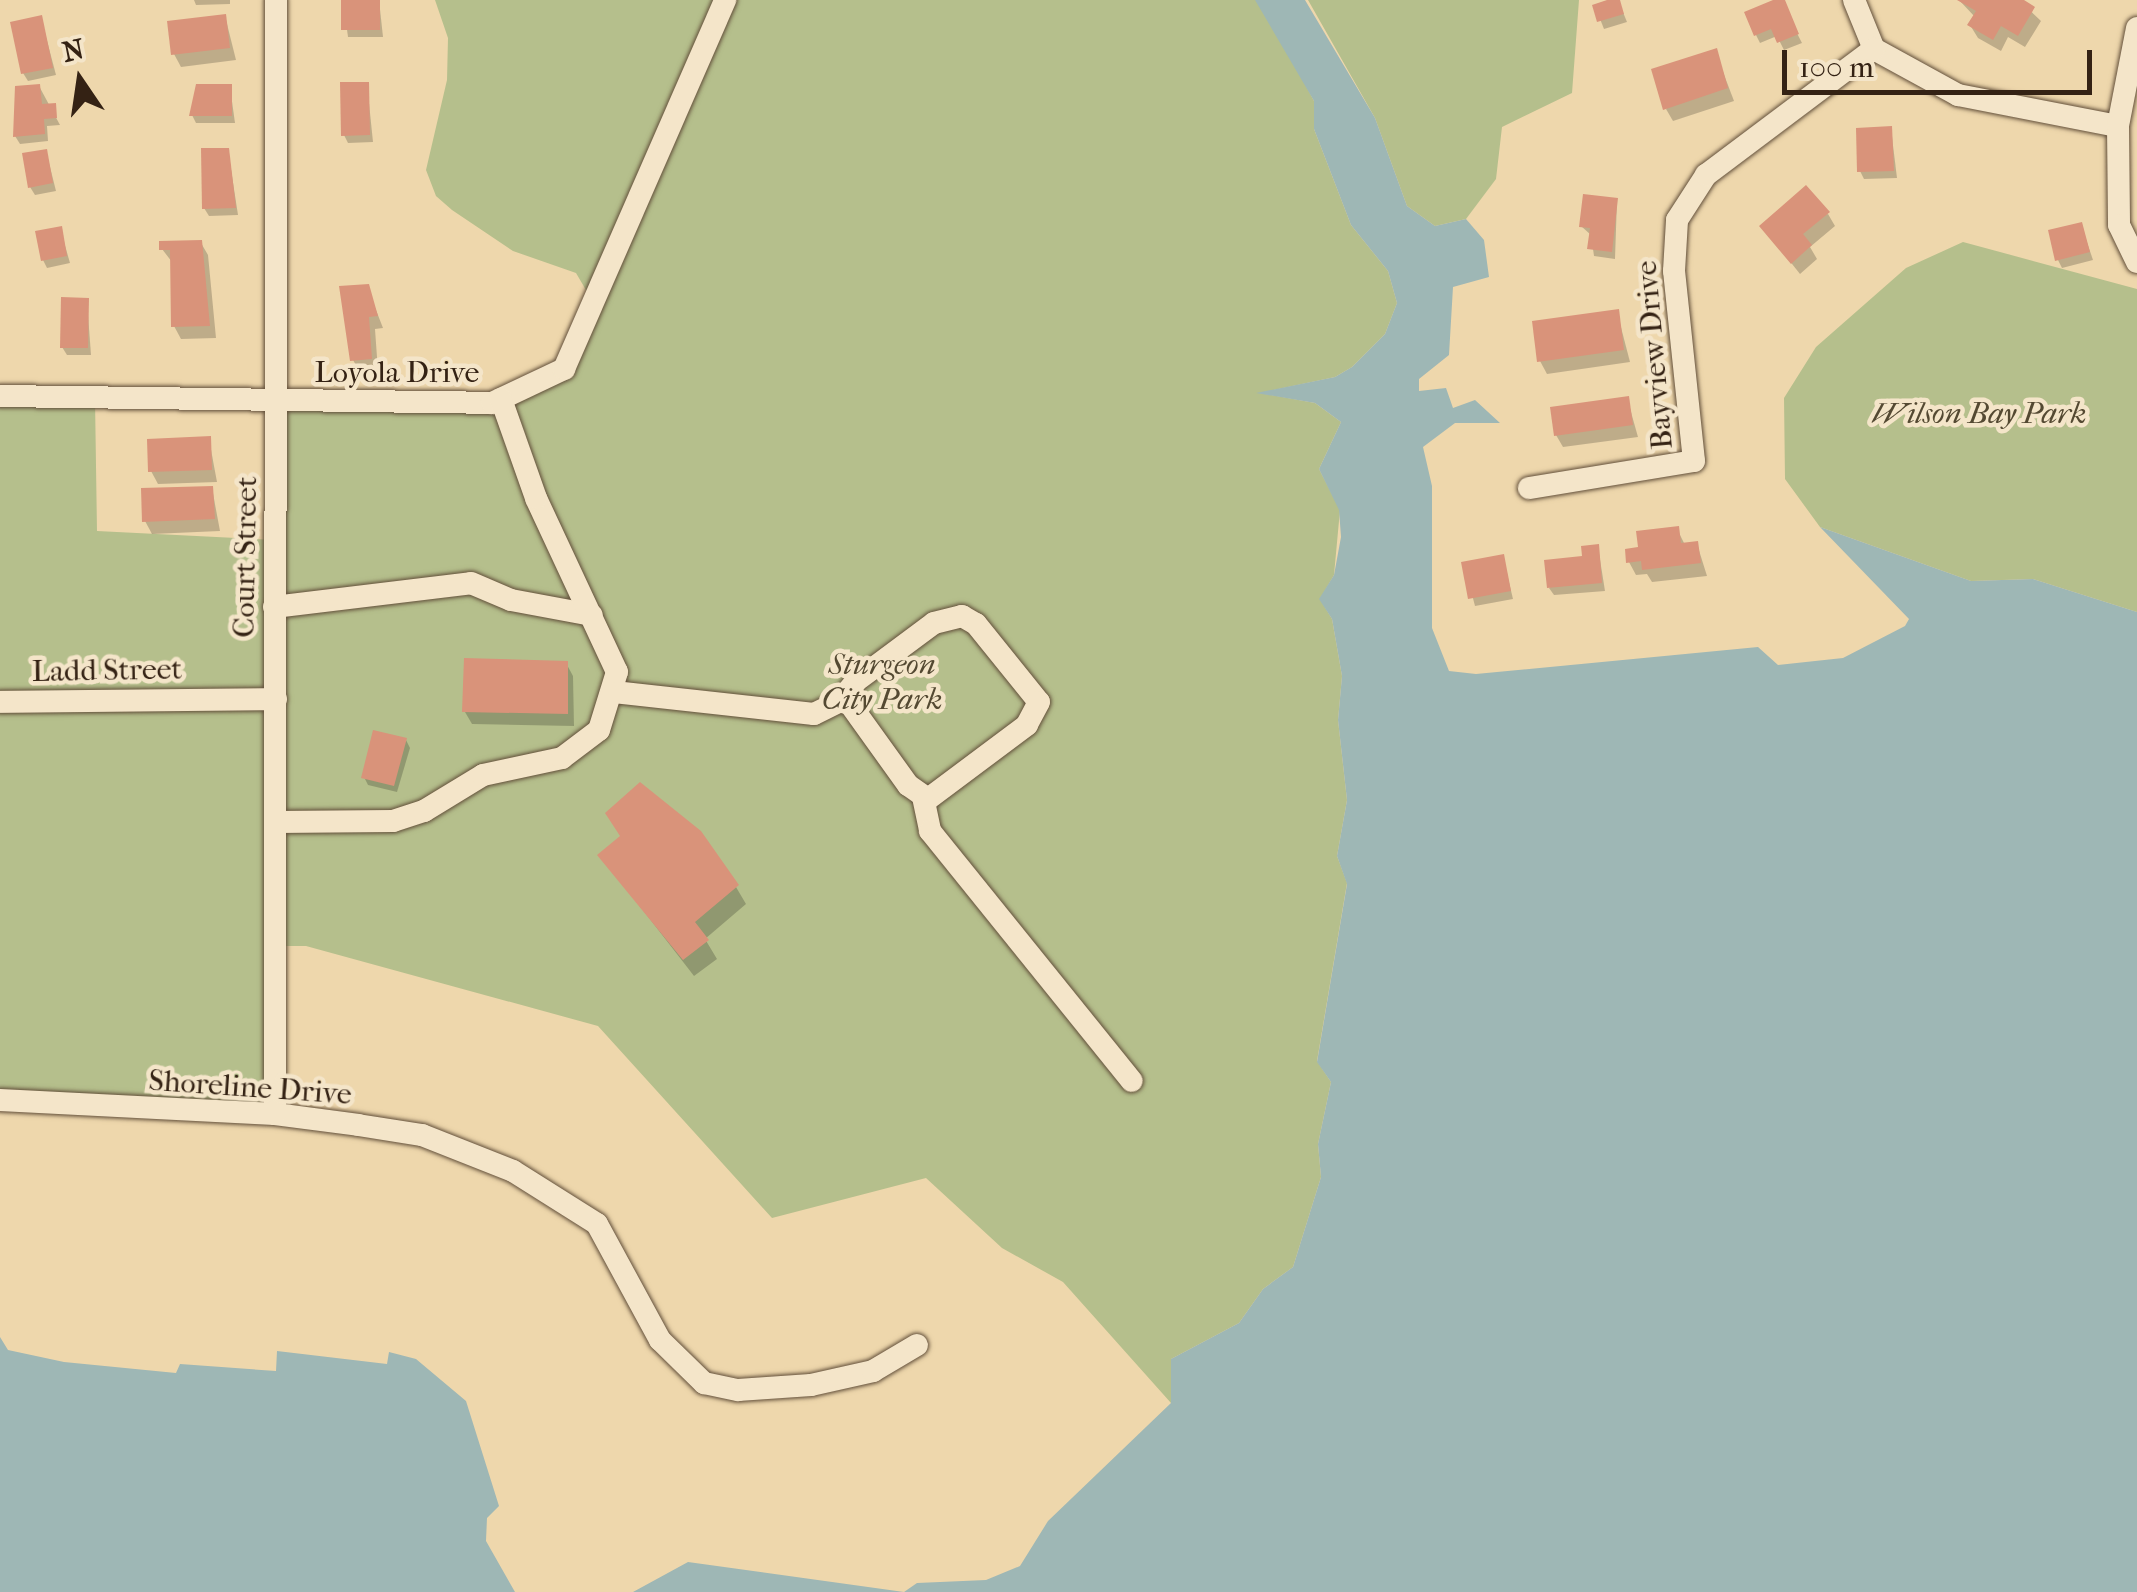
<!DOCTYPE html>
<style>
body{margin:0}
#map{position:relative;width:2137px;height:1592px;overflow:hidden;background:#eed7ac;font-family:"IM FELL French Canon",serif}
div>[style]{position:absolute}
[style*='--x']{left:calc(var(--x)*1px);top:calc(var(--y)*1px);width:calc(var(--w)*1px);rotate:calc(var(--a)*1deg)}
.green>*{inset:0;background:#b5bf8c}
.water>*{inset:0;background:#9eb7b5}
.shadow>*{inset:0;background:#0003}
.building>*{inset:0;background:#d9937a}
.roads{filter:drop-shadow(0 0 2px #624f3a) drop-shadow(0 0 2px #624f3a)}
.minor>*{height:22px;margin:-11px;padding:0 11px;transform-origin:11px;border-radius:11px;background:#f4e5c9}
span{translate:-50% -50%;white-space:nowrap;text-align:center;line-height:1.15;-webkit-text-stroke:9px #f4e5c9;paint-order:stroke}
.street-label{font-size:30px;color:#342214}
.park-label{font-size:30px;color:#544932;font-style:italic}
.north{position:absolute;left:30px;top:30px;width:100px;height:100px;-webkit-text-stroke:8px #f4e5c9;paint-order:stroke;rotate:347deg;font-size:28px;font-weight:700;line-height:40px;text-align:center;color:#342214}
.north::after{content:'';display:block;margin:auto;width:35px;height:45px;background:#342214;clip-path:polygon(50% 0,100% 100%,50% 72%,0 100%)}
.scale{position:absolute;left:1782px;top:50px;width:310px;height:45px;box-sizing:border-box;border:5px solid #342214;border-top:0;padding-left:12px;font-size:30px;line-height:35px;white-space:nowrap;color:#342214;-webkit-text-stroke:8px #f4e5c9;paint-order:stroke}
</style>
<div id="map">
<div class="green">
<i style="clip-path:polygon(435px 0,1258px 0,1297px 69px,1314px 101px,1314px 129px,1351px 225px,1388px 271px,1397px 303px,1385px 334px,1352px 367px,1335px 377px,1260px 393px,1315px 403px,1341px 422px,1319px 469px,1340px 510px,1334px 575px,1320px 599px,1332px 619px,1342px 676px,1338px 720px,1347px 800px,1337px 856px,1347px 883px,1317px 1061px,1331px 1082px,1318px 1144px,1321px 1177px,1293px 1267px,1263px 1289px,1239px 1323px,1171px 1359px,1171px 1403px,1063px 1282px,1002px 1248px,926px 1178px,772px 1218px,598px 1026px,306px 946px,276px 946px,275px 1114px,0 1100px,0 396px,95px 399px,97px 531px,275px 540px,278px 404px,492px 403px,564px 369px,593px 302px,576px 273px,513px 251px,452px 210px,436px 196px,426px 170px,447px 80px,448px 38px)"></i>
<i style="clip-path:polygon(1308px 0,1579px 0,1572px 93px,1502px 127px,1496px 179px,1466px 219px,1435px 226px,1407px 206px,1375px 118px)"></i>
<i style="clip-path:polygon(1963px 242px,2137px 289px,2137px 612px,2033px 579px,1971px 581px,1820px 527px,1785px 479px,1784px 398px,1816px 347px,1906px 268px)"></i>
</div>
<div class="water">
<i style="clip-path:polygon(1255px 0,1305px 0,1375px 118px,1407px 206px,1435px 226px,1466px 219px,1484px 240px,1489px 277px,1453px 287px,1449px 355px,1419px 379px,1419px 391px,1446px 388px,1453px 408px,1475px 400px,1500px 423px,1455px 423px,1423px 447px,1432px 486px,1432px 628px,1449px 671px,1476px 674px,1758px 647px,1778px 665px,1843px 658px,1905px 626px,1909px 619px,1820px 527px,1971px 581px,2033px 579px,2137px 612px,2137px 1592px,633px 1592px,688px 1562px,904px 1592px,917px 1583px,986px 1580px,1020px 1566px,1048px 1521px,1171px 1403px,1171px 1359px,1239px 1323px,1263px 1289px,1293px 1267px,1321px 1177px,1318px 1144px,1331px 1082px,1317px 1062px,1347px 884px,1337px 856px,1347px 800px,1338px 720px,1342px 676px,1332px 619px,1319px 599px,1334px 575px,1341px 537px,1339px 510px,1319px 469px,1341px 422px,1315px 403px,1256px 393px,1335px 377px,1352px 367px,1385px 334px,1397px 303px,1388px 271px,1351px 225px,1314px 129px,1314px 101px)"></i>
<i style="clip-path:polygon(0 1337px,8px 1350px,64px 1362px,176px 1373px,180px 1364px,276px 1371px,277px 1351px,387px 1364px,389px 1352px,416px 1359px,466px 1401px,499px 1506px,487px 1518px,486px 1541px,515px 1592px,0 1592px)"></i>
</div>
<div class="shadow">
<i style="clip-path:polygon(194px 0,230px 0,230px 4px,196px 5px)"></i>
<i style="clip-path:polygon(343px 0,379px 0,383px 37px,348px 37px)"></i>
<i style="clip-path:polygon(1618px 0,1627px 22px,1604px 29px,1595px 6px)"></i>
<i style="clip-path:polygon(1780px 0,1802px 43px,1784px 50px,1777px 36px,1760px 43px,1756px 35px)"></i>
<i style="clip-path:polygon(1959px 0,2019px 0,2041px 21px,2025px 47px,2008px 37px,2001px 51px,1978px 38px,1970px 25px,1975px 17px)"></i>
<i style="clip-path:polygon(225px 16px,236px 60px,181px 67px,174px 54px)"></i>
<i style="clip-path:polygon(41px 18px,56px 75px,28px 81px,23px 73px)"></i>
<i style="clip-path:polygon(1715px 51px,1734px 101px,1673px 121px,1666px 109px)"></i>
<i style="clip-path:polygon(367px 84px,373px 142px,348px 143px,344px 135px)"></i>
<i style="clip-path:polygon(39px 86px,60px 125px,47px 126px,48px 141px,20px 144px,15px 136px)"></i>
<i style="clip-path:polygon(230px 87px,235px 123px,196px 123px,192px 115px)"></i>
<i style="clip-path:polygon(1891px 129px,1897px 178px,1864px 179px,1860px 171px)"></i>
<i style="clip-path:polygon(228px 150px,238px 215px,209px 216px,204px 208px)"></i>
<i style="clip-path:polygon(46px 151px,56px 191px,35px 195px,30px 187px)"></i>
<i style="clip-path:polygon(1617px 200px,1615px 259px,1594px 256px,1591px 235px,1581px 226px)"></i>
<i style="clip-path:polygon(1828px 214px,1835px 226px,1810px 247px,1817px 259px,1800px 274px,1762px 226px)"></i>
<i style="clip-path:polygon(2081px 225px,2093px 260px,2062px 268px,2058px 260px)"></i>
<i style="clip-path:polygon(60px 228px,70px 263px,47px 268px,43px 260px)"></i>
<i style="clip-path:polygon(201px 243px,208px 255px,216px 338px,181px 339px,174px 326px,172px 262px,162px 249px)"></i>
<i style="clip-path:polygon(367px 287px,383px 328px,375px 329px,378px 371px,360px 372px,353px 360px)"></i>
<i style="clip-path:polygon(87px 301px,91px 355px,67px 355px,62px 347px)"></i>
<i style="clip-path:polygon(1617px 312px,1630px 362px,1547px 374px,1540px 361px)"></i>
<i style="clip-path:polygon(1627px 398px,1638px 437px,1563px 447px,1556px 435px)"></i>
<i style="clip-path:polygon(209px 439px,217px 482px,158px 484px,151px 471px)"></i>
<i style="clip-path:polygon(212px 488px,220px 531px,152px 534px,145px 521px)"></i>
<i style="clip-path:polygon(1677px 529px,1685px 545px,1697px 544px,1707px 576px,1652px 582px,1647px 574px,1636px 575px,1629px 562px)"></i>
<i style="clip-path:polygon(1598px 547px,1605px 591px,1554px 595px,1549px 588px)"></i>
<i style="clip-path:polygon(1503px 557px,1513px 599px,1475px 606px,1464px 564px)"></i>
<i style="clip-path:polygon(566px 663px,573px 676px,574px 726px,472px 724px,465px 712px)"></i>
<i style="clip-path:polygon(406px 740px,410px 748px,397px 792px,368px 785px,364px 777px)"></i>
<i style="clip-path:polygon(601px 856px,736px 887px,746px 904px,705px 939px,717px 959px,694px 976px)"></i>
</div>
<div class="building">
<i style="clip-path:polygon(341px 0,380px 0,380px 30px,341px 30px)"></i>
<i style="clip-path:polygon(1607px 0,1620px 0,1624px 14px,1597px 22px,1592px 5px)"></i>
<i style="clip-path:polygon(1773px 0,1785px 0,1799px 34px,1777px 43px,1771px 29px,1754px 36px,1744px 12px)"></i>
<i style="clip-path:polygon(1957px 0,2024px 0,2035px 7px,2018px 36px,2001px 26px,1993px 40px,1967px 25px,1976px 11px)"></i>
<i style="clip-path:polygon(226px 14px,230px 48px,171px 55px,167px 21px)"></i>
<i style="clip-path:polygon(42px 15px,53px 68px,21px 74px,10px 22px)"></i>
<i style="clip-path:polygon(1717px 48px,1728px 88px,1663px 110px,1651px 69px)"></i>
<i style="clip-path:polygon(340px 82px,369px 82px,370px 135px,341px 136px)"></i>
<i style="clip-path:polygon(40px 84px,42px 104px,56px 103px,57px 118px,44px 119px,45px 134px,13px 137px,15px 86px)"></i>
<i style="clip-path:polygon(196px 84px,232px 84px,232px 116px,189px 116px)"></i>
<i style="clip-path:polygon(1892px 126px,1894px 171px,1857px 172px,1856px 128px)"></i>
<i style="clip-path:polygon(201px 148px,229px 148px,236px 208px,202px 209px)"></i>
<i style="clip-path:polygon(47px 149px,53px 183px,28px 188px,22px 153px)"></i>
<i style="clip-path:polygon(1806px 185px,1830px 212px,1803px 234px,1812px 245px,1791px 264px,1759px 226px)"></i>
<i style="clip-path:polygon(1583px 194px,1618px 198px,1612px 252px,1587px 249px,1590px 228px,1579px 227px)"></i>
<i style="clip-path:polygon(2082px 222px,2090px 252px,2055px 261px,2048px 230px)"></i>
<i style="clip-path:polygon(62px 226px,67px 256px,41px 261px,35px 231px)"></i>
<i style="clip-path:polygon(202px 240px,210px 326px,171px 327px,170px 250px,159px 250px,159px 241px)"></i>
<i style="clip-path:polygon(369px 284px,378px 316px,369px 317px,372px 359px,350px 361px,339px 286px)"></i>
<i style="clip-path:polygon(61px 297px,89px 298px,88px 348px,60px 348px)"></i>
<i style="clip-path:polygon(1619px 309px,1624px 350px,1537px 362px,1532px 321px)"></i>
<i style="clip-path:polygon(1629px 396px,1633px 425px,1554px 436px,1550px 407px)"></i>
<i style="clip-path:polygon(211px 436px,212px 470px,148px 472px,147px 439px)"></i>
<i style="clip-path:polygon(213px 486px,215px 519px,142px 522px,141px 488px)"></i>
<i style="clip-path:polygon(1679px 526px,1681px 543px,1698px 541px,1701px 563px,1642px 570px,1641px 561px,1626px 563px,1625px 549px,1638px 547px,1636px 531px)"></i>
<i style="clip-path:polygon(1599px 544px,1602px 583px,1547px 588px,1544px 560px,1582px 556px,1581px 546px)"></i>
<i style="clip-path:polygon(1504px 554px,1511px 591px,1468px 599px,1461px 562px)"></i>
<i style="clip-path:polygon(464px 658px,568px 661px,568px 714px,462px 712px)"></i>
<i style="clip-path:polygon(373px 730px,407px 738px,394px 786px,361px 778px)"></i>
<i style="clip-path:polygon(640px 782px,701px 831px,739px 885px,695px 922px,709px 940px,683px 960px,597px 855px,620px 836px,605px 813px)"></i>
</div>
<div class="roads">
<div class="minor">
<i style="--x:1854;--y:0;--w:53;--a:67.8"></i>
<i style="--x:1874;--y:49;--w:96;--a:28.7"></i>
<i style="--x:1958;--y:95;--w:163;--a:11"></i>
<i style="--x:2137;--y:28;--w:100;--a:101"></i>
<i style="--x:2118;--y:126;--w:99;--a:89.4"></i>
<i style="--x:2119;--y:225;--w:41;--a:64.1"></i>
<i style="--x:0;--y:396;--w:492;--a:0.8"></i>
<i style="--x:492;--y:403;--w:80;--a:-25.3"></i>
<i style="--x:564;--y:369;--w:403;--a:-66.4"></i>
<i style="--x:1529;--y:488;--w:167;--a:-9.3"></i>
<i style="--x:1694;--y:461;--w:191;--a:-96"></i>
<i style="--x:1674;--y:271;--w:51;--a:-86.6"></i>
<i style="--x:1677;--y:220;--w:54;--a:-57.2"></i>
<i style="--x:1706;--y:175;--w:210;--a:-36.9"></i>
<i style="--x:274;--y:607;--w:198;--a:-6.9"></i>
<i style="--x:471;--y:583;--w:43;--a:23"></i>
<i style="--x:511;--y:600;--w:82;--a:10.5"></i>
<i style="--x:614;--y:692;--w:201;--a:6.3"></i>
<i style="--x:814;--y:714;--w:28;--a:-26"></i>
<i style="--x:839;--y:702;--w:8;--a:-50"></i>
<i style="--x:844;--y:696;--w:19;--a:-51"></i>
<i style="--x:856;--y:681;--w:97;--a:-36.6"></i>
<i style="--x:934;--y:623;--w:29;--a:-14"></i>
<i style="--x:962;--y:616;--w:16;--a:30"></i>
<i style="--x:976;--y:624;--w:100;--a:51.1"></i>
<i style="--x:1039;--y:702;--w:26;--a:118"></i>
<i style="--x:1027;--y:725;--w:124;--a:143.2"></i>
<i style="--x:928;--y:799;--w:24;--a:-145"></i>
<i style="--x:908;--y:785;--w:110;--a:-125.7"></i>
<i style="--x:0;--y:702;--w:276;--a:-0.6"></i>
<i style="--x:923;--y:797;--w:35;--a:78"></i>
<i style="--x:930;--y:831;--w:321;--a:51.1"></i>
<i style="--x:276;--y:822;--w:117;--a:-0.5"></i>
<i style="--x:393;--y:821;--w:33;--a:-18"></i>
<i style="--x:424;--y:811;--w:69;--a:-31.4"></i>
<i style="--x:483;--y:775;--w:81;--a:-12.1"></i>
<i style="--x:562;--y:758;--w:46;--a:-37.1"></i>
<i style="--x:599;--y:730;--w:61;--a:-72.8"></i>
<i style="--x:617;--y:672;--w:192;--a:-115"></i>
<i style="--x:536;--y:498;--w:105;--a:-109.5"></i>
<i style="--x:0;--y:1100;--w:275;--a:2.9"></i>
<i style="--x:275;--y:1114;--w:84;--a:7.5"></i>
<i style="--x:358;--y:1125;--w:65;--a:8.9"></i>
<i style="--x:422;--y:1135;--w:98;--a:21.6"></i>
<i style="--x:513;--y:1171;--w:99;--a:32.2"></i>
<i style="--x:597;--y:1224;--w:132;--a:61.5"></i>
<i style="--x:660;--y:1340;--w:62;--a:44.3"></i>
<i style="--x:704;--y:1383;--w:35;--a:12"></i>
<i style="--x:738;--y:1390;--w:73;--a:-3.9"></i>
<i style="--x:811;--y:1385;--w:64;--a:-12.7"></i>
<i style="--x:873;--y:1371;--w:51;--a:-30.6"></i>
<i style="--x:275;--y:1114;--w:1114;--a:-89.95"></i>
</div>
</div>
<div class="street-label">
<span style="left:1655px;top:355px;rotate:-95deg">Bayview Drive</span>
<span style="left:397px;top:373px">Loyola Drive</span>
<span style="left:246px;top:557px;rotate:-89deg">Court Street</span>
<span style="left:107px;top:671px;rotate:-1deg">Ladd Street</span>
<span style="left:250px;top:1088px;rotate:4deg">Shoreline Drive</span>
</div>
<div class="park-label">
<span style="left:1979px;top:414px">Wilson Bay Park</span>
<span style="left:882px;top:682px">Sturgeon<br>City Park</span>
</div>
<div class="north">N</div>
<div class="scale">100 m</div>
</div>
